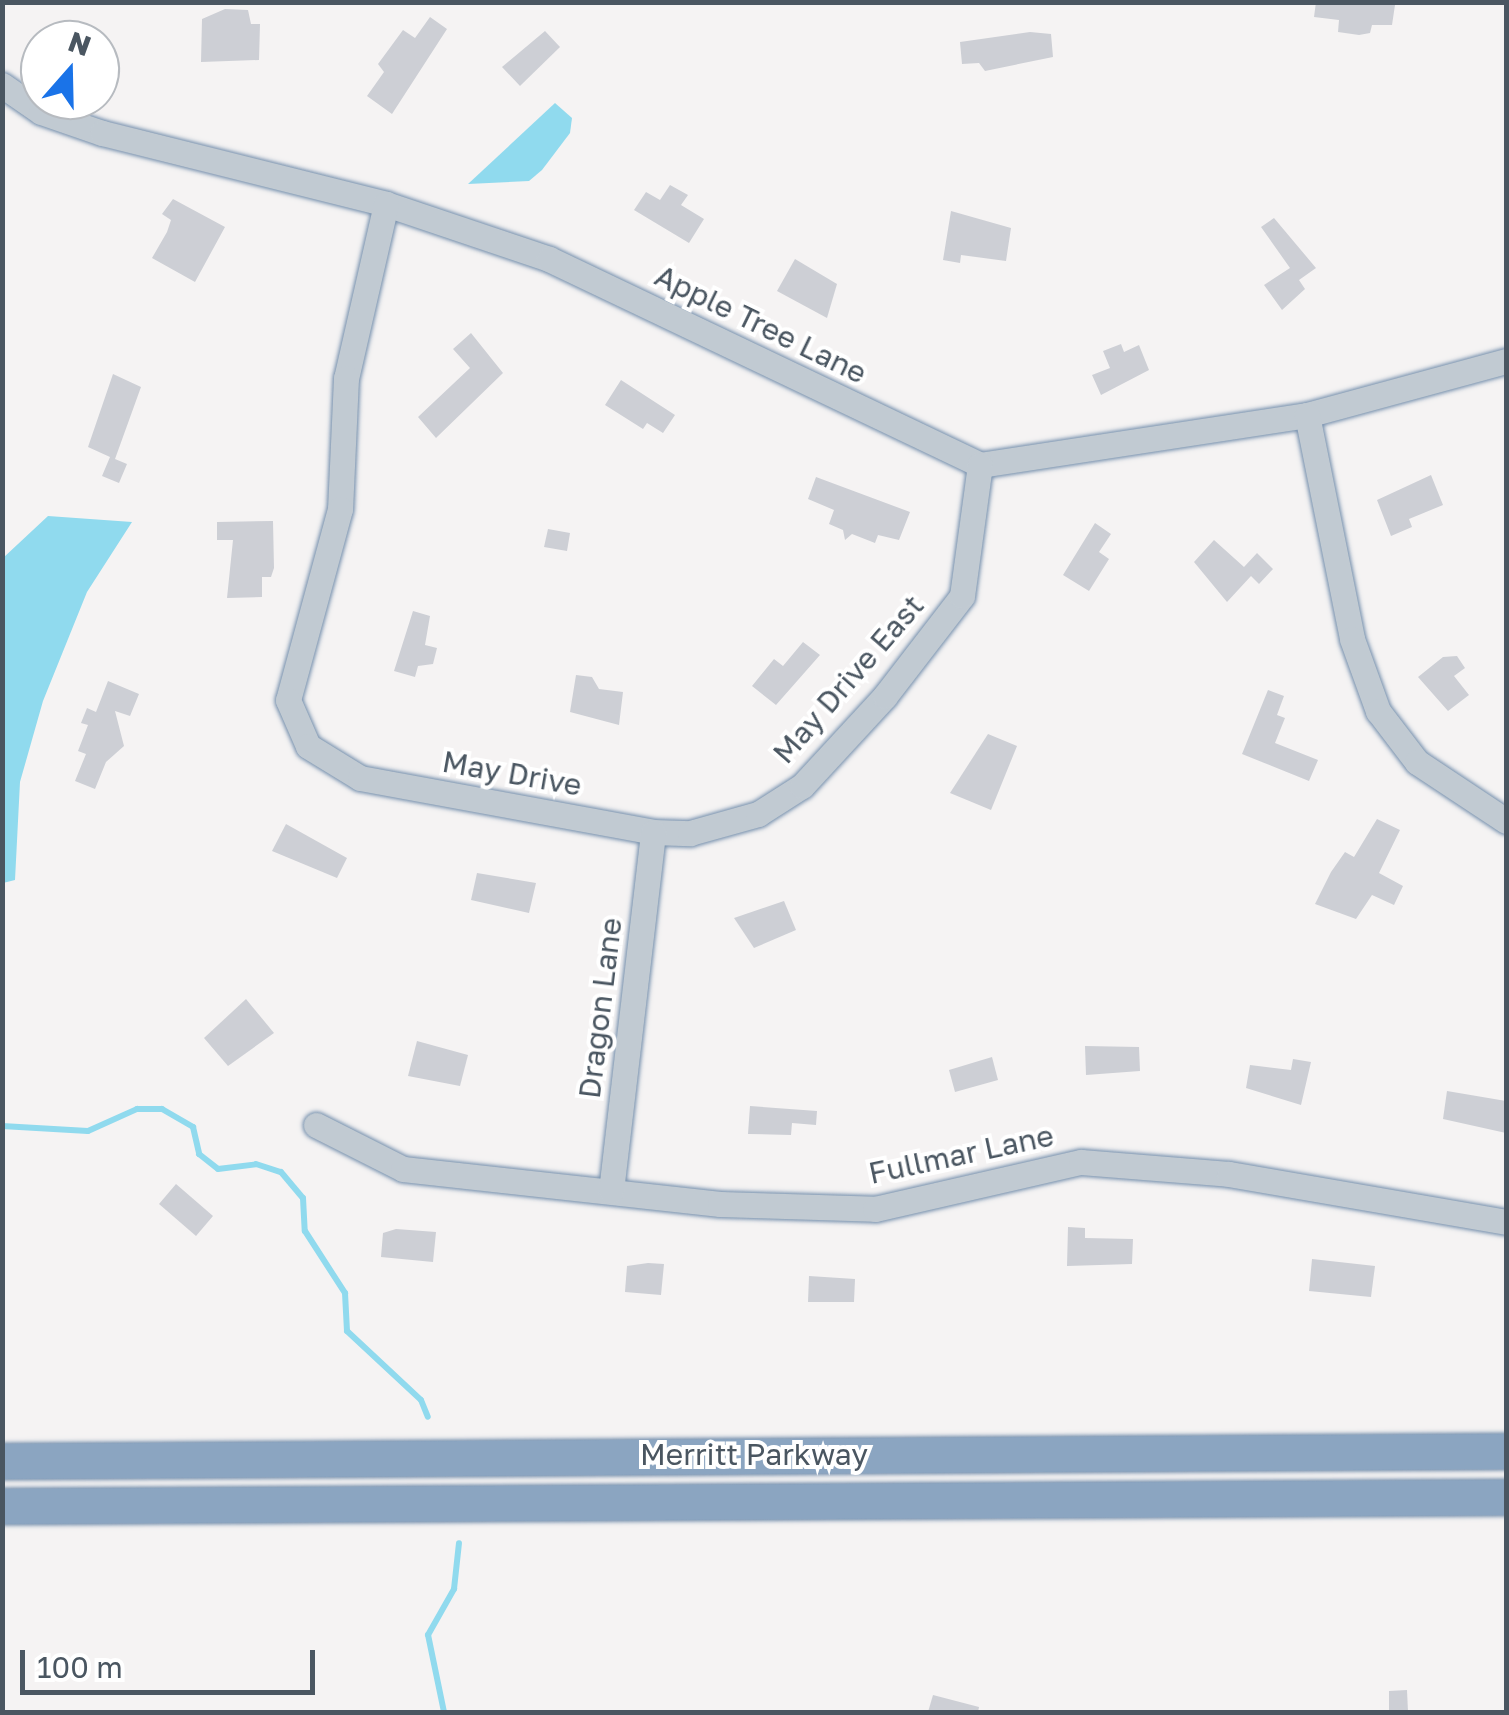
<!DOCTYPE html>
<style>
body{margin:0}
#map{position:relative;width:1509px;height:1715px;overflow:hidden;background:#f5f3f3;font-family:"Golos Text",sans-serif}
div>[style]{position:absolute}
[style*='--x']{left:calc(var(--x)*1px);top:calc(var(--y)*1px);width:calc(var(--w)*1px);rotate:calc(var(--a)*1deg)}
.water>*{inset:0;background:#90daee}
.stream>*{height:6px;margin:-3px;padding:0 3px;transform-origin:3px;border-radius:3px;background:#90daee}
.building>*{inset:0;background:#cdcfd5}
.roads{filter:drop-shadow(0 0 2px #7690ad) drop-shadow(0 0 2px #7690ad)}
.minor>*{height:25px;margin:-12.5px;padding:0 12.5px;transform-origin:12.5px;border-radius:12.5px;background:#c1cad2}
.highway>*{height:35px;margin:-17.5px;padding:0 17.5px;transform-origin:17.5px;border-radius:17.5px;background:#8ba5c1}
span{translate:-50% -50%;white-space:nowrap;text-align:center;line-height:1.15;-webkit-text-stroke:8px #fff;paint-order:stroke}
.street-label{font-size:30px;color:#4a5661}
.frame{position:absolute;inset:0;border:5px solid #4a5661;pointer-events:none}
.north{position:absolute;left:20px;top:20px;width:100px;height:100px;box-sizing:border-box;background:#fff;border:2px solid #b7bbc0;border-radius:50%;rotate:20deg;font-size:28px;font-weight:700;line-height:40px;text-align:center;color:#4a5661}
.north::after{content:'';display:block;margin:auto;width:35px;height:45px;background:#1a73e8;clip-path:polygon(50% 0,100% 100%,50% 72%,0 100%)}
.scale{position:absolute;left:20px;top:1650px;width:295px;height:45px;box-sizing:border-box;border:5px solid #4a5661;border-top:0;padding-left:12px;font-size:30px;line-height:35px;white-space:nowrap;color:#4a5661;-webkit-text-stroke:8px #fff;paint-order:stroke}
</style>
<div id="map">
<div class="water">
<i style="clip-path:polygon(555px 103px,572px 118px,570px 133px,542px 170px,529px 181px,468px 184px)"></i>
<i style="clip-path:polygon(48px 516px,132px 522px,87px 592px,43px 701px,20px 782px,15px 880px,3px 883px,3px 558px)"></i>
</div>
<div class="stream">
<i style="--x:2;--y:1126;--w:86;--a:3.3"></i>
<i style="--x:88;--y:1131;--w:54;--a:-24.2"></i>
<i style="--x:137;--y:1109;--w:25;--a:0"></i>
<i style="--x:162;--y:1109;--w:36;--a:30"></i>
<i style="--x:193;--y:1127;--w:28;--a:77"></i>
<i style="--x:199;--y:1154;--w:24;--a:38"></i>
<i style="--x:218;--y:1169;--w:38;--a:-7"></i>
<i style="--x:256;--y:1164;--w:26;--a:18"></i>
<i style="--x:281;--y:1172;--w:34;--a:50"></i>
<i style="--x:303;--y:1198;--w:33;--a:87"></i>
<i style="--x:305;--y:1231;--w:74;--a:57.2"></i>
<i style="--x:345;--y:1293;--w:38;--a:87"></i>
<i style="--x:347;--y:1331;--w:101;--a:43"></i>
<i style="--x:421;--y:1400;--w:18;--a:68"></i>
<i style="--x:444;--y:1712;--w:79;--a:-101.7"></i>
<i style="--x:428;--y:1635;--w:53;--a:-60.5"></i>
<i style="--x:454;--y:1589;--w:46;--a:-83.8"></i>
</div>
<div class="building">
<i style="clip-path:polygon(1316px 2px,1395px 5px,1392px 25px,1372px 25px,1370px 33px,1359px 35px,1338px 32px,1339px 20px,1314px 17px)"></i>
<i style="clip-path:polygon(225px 9px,248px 10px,251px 24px,260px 24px,259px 60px,201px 62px,202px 19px)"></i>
<i style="clip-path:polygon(430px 17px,447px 29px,392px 114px,367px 96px,384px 72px,378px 64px,403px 30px,415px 38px)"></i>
<i style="clip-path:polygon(545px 31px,560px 47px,520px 86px,502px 67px)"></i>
<i style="clip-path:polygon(1030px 32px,1051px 34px,1053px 57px,985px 71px,979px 63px,962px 64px,960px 42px)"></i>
<i style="clip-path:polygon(670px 185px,688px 195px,681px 205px,704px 219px,689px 243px,634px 210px,646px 192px,660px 200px)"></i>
<i style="clip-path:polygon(173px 199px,225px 227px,195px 282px,152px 258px,167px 232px,171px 220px,162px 214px)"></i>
<i style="clip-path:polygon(951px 211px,1011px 228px,1006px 261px,961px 255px,960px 263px,943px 260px)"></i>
<i style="clip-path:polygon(1274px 218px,1316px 268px,1299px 280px,1305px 289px,1282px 310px,1264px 285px,1290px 268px,1261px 227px)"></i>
<i style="clip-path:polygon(795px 259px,837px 284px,827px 318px,777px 291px)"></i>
<i style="clip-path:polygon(471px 333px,503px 373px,436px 438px,418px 417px,470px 368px,453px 349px)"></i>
<i style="clip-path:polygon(1121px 344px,1124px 352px,1139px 345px,1149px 370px,1101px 395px,1092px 375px,1110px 368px,1103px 351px)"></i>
<i style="clip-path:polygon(113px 374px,141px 387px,115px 459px,127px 464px,119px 483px,102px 476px,110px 457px,88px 447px)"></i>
<i style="clip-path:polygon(621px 380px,675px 415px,663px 433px,647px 423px,643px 429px,605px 405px)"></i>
<i style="clip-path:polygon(1431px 475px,1443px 505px,1409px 519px,1412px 527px,1391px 536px,1377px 500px)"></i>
<i style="clip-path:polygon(816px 477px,910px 512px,899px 540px,878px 535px,875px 543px,852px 534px,845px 540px,843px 530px,829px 524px,834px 510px,808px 499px)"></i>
<i style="clip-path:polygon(273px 521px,274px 568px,271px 577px,262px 577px,262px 597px,227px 598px,233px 540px,217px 540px,217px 522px)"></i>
<i style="clip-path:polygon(1095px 523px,1111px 534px,1099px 552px,1109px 559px,1089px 591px,1063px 575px)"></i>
<i style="clip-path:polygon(548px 529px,570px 533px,567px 551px,544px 547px)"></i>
<i style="clip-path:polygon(1214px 540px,1244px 567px,1257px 553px,1273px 569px,1259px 584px,1251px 576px,1227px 602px,1194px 562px)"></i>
<i style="clip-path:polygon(413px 611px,430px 616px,425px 645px,437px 648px,433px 664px,418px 666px,415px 677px,394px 671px)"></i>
<i style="clip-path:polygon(803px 642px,820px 655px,776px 705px,752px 686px,774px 659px,783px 666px)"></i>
<i style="clip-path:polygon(1457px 656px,1465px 668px,1454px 676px,1469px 695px,1448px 711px,1418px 677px,1443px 657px)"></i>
<i style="clip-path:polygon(576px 675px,592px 677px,599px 689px,623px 692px,619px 725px,570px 712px)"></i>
<i style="clip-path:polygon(108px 681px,139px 694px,130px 716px,115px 711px,124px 746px,106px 762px,95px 789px,75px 781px,86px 754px,78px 751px,88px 725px,81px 723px,87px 708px,96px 712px)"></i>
<i style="clip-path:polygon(1268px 690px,1284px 696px,1277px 715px,1285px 718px,1275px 743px,1318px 760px,1309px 781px,1242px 754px)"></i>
<i style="clip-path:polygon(988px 734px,1017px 746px,991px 810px,950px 793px)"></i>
<i style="clip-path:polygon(1377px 819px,1400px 830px,1379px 873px,1403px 886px,1394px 905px,1372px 895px,1356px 919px,1315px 904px,1331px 872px,1345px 852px,1354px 857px)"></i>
<i style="clip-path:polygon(286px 824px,347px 858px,337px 878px,272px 851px)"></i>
<i style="clip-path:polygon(477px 873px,536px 883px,529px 913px,471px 900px)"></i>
<i style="clip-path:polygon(784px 901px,796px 930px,754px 948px,734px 918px)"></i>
<i style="clip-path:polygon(246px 999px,274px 1033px,228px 1066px,204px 1038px)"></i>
<i style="clip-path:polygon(417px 1041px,468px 1055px,460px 1086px,408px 1076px)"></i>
<i style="clip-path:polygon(1085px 1046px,1139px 1047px,1140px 1071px,1086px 1075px)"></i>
<i style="clip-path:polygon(992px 1057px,998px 1080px,955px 1092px,949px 1070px)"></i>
<i style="clip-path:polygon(1293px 1059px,1311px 1062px,1301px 1105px,1246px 1088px,1250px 1065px,1291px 1070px)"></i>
<i style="clip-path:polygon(1447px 1091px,1506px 1101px,1506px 1133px,1443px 1119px)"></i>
<i style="clip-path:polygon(750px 1106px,817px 1111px,816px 1125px,792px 1123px,791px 1135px,748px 1134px)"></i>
<i style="clip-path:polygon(176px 1184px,213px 1216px,196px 1236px,159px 1204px)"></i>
<i style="clip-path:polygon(1068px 1227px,1085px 1228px,1085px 1238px,1133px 1239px,1132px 1264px,1067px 1266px)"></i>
<i style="clip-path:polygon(396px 1229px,436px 1232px,433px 1262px,381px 1257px,383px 1233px)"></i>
<i style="clip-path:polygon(1312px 1259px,1375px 1266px,1371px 1297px,1309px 1291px)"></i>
<i style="clip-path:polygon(648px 1263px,664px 1264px,661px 1295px,625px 1292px,627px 1266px)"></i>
<i style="clip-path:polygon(809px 1276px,855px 1279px,854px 1302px,808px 1302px)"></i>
<i style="clip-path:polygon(1407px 1690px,1408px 1712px,1389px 1712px,1389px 1691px)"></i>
<i style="clip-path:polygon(933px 1695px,979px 1707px,978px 1712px,928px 1712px)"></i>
</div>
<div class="roads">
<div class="minor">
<i style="--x:2;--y:85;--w:47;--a:34.7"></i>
<i style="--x:41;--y:112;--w:65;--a:19"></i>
<i style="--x:102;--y:133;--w:293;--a:14"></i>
<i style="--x:386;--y:204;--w:172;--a:18.6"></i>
<i style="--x:549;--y:259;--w:478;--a:25.5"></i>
<i style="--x:980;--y:465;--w:331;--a:-8.7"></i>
<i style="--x:1307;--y:415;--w:206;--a:-15.2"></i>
<i style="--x:386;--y:204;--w:179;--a:102.9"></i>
<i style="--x:346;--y:378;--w:131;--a:92.6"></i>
<i style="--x:340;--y:509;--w:198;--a:105.2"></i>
<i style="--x:288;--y:700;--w:50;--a:66.5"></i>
<i style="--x:308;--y:746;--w:61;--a:31.6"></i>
<i style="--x:360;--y:778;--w:298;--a:10.4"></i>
<i style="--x:653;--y:832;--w:37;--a:2"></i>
<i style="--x:690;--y:833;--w:71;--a:-15.6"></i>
<i style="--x:758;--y:814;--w:52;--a:-32.5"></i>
<i style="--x:802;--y:786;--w:122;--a:-47.3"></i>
<i style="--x:885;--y:696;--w:126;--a:-52.4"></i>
<i style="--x:962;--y:596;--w:132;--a:-82.2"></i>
<i style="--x:1307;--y:415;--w:228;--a:78.6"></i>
<i style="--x:1352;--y:639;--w:77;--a:70.1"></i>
<i style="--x:1378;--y:711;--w:64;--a:52.6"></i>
<i style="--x:1417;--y:762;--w:107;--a:33.5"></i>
<i style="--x:316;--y:1125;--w:97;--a:26.8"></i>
<i style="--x:403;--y:1169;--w:319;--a:6.3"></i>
<i style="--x:720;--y:1204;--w:155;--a:1.8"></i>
<i style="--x:875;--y:1209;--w:211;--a:-12.9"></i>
<i style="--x:1081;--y:1162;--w:148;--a:4.6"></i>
<i style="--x:1229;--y:1174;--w:281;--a:9.8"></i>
<i style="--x:611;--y:1191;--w:361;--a:-83.3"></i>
</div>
<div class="highway">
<i style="--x:2;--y:1461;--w:1504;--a:-0.38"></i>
<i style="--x:2;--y:1506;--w:1504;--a:-0.34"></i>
</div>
</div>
<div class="street-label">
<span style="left:761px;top:324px;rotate:26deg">Apple Tree Lane</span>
<span style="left:848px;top:679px;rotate:-49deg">May Drive East</span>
<span style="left:512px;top:773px;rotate:10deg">May Drive</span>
<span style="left:600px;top:1008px;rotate:-83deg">Dragon Lane</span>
<span style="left:961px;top:1154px;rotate:-12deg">Fullmar Lane</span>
<span style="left:754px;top:1454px">Merritt Parkway</span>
</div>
<div class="frame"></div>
<div class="north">N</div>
<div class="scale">100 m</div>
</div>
